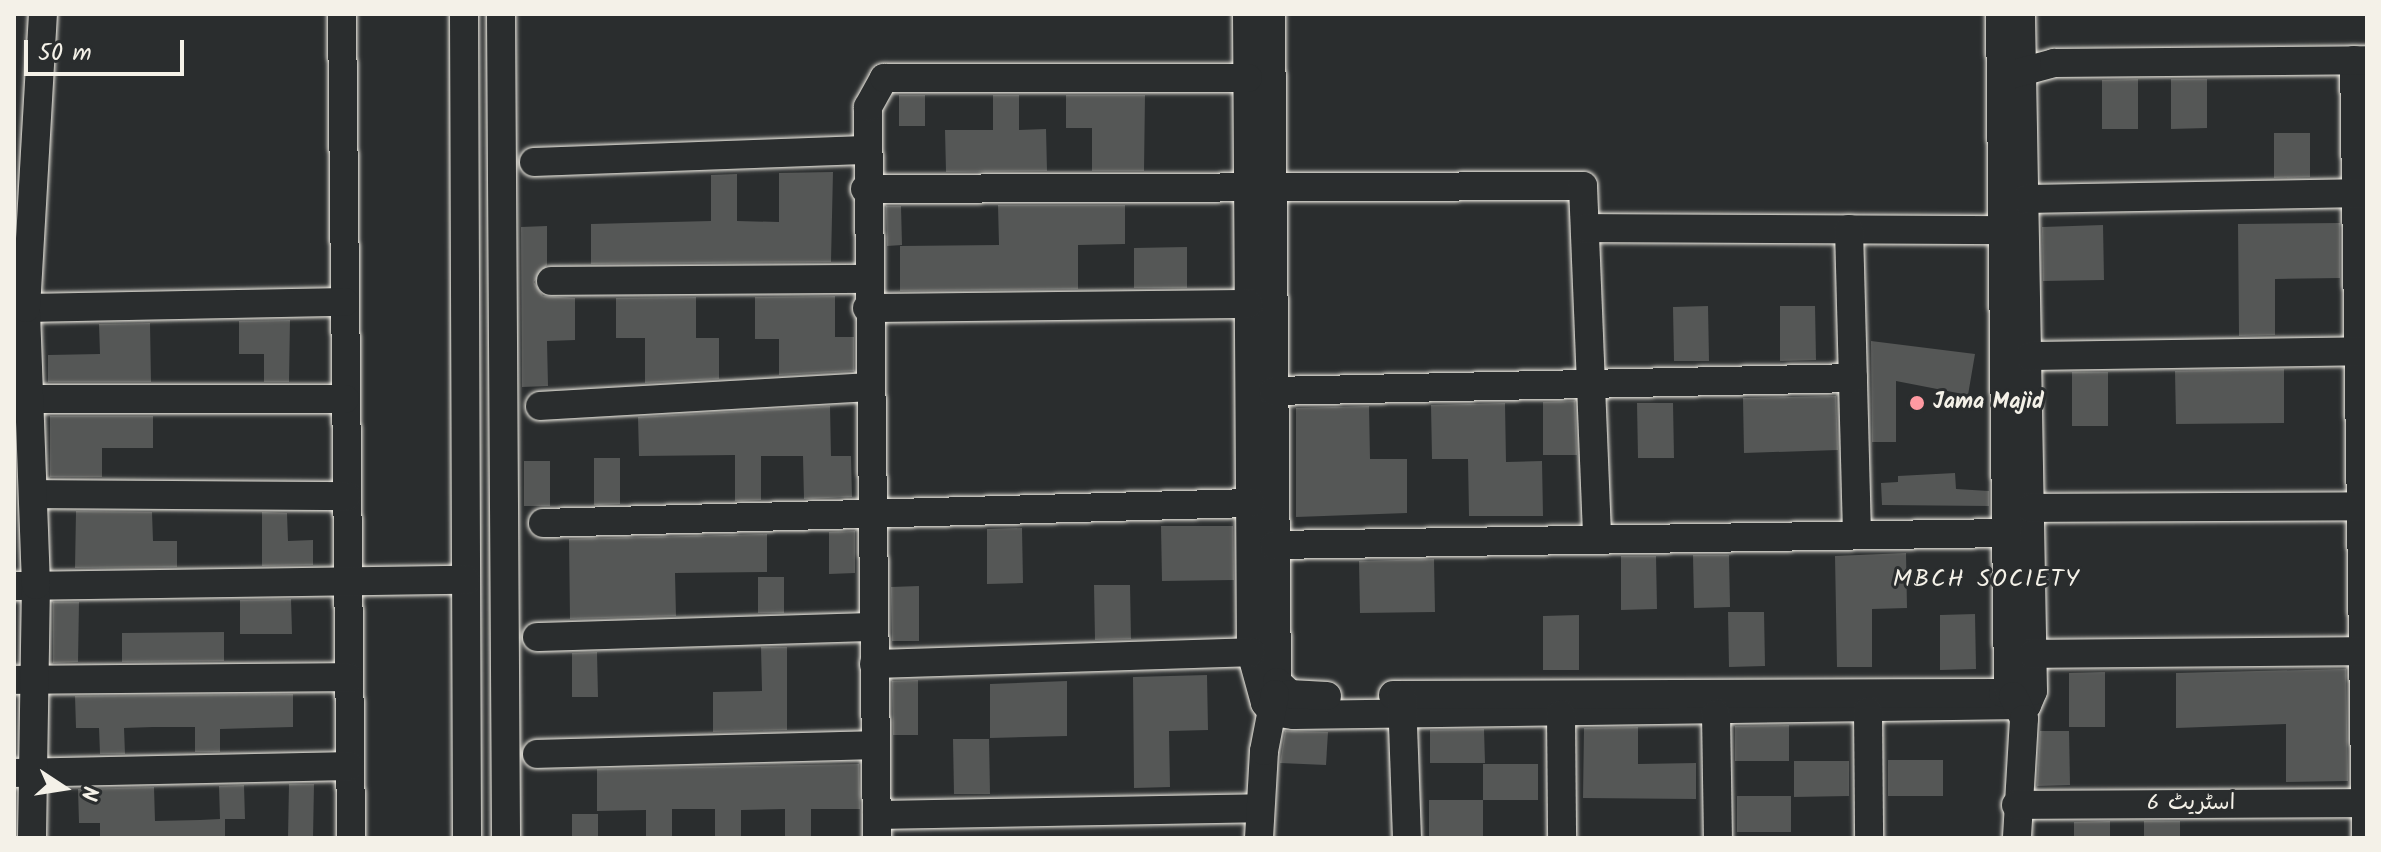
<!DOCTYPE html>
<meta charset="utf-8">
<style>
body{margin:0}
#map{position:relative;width:2381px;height:852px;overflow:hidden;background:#2a2d2e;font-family:Kalam,"Playpen Sans Arabic",sans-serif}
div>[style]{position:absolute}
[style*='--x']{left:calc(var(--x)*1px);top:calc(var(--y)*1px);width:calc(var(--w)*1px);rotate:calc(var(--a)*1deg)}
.building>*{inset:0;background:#555756}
.roads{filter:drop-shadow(0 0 2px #f4f1e8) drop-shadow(0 0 2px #f4f1e8)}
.minor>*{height:28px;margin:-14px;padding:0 14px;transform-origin:14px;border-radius:14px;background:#2a2d2e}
.dots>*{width:22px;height:22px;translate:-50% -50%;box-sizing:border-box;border:4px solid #2a2d2e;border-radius:50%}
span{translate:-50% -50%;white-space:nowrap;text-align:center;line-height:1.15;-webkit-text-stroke:6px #2a2d2e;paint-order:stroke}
.poi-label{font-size:22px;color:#f4f1e8;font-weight:700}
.left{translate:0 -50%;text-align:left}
.street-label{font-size:22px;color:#f4f1e8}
.neighbourhood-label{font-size:24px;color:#f4f1e8;letter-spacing:2px}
.frame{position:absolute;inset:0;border:16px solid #f4f1e8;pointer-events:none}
.north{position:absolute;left:24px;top:748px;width:80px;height:80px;-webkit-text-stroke:6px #2a2d2e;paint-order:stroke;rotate:102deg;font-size:22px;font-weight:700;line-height:32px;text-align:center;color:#f4f1e8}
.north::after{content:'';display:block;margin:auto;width:28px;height:36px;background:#f4f1e8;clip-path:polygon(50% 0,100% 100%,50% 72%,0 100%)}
.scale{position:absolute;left:24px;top:40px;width:160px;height:36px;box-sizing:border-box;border:4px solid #f4f1e8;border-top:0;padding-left:10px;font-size:24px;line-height:28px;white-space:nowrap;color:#f4f1e8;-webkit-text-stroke:6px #2a2d2e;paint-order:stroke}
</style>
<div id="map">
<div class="building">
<i style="clip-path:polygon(2138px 79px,2138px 129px,2102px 129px,2102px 80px)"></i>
<i style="clip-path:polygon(2171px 79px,2207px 79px,2207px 128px,2171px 129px)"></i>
<i style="clip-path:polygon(899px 95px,925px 95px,925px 126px,899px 126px)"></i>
<i style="clip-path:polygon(993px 95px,1019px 95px,1019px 130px,1046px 129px,1047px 171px,946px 172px,945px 130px,993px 130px)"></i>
<i style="clip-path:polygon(1066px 95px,1145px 95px,1144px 171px,1092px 171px,1092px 128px,1066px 128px)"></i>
<i style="clip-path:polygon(2274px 133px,2310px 133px,2310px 177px,2274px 178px)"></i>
<i style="clip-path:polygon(833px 172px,831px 262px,591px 264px,591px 224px,711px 221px,711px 175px,737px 174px,737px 221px,779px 222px,779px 173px)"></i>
<i style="clip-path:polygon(998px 205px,1125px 205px,1125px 244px,1078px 245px,1078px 289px,900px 291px,900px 246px,999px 245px)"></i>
<i style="clip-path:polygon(886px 206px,901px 206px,902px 245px,887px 246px)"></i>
<i style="clip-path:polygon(2340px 223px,2340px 278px,2275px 279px,2275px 335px,2239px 336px,2238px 224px)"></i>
<i style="clip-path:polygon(2103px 225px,2104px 280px,2043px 281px,2042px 227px)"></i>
<i style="clip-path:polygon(547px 226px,547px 265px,534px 282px,543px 296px,575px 298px,575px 340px,547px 341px,548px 386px,522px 387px,521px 227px)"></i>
<i style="clip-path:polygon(1187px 247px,1187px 288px,1134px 288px,1134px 248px)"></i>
<i style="clip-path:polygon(835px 296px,835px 337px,854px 337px,854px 371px,779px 375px,779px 339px,755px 339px,755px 297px)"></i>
<i style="clip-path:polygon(696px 297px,696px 338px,719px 338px,719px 379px,645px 383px,645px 338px,616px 338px,616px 298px)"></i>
<i style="clip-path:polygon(1708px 306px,1709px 361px,1674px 361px,1673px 307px)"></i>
<i style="clip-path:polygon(1780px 306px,1815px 306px,1816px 360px,1780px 361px)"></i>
<i style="clip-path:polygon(290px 320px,289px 382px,264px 382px,264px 354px,239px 354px,239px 321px)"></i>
<i style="clip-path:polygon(150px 323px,151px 382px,48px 382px,48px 355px,100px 354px,99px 324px)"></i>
<i style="clip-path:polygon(1871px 341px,1975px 354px,1968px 395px,1896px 381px,1896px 442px,1872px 442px)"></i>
<i style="clip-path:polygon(2284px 369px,2284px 423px,2176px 424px,2175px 371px)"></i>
<i style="clip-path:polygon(2072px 372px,2108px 372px,2108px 426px,2072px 426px)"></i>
<i style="clip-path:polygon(1836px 396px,1838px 450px,1744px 453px,1743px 398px)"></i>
<i style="clip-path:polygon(1575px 401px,1577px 455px,1543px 455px,1543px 402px)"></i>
<i style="clip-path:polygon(1505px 403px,1506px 462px,1542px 461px,1543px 516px,1469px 516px,1468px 459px,1432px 459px,1431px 405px)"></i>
<i style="clip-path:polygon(1637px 403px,1673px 403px,1674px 458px,1638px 458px)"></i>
<i style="clip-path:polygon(830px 406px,831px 456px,851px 456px,852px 497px,804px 499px,803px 456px,761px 456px,761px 500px,735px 501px,735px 455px,639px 456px,638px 417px)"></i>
<i style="clip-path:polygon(1369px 406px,1370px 459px,1407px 459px,1407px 513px,1296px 517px,1296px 408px)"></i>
<i style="clip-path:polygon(50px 416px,153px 416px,153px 448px,102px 448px,102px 477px,50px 477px)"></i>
<i style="clip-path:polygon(594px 458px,620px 458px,620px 504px,594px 505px)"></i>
<i style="clip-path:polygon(524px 461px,550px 461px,550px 506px,524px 506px)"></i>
<i style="clip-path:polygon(1955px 473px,1956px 489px,1989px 491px,1989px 506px,1882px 505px,1881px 483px,1898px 482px,1898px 476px)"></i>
<i style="clip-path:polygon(76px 511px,152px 512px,153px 541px,177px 541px,177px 567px,75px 568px)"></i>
<i style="clip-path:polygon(262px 512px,287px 513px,288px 541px,313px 540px,313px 565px,262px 566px)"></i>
<i style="clip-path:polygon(1161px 526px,1233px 526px,1234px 580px,1162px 581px)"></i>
<i style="clip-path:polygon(1022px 528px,1023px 583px,987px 584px,987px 529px)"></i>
<i style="clip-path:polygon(855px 531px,855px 573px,829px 574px,829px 532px)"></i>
<i style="clip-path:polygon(767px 534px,767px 572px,675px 573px,676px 616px,570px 619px,569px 539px)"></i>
<i style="clip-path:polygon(1906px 553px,1907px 608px,1872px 609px,1872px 667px,1837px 667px,1835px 556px)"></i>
<i style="clip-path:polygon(1693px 555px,1729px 555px,1730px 607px,1694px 608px)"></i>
<i style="clip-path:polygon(1621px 556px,1656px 556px,1657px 609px,1621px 610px)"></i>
<i style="clip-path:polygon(1434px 559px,1435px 612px,1360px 613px,1359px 561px)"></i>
<i style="clip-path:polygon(758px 577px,784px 577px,784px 613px,758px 613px)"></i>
<i style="clip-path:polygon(1094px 585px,1130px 585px,1131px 639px,1095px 640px)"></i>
<i style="clip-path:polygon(919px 586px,919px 641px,892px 641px,891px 587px)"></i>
<i style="clip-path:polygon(291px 599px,292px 634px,240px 634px,240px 600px)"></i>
<i style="clip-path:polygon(53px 602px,79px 602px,78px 662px,53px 663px)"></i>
<i style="clip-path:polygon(1728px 612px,1764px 612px,1765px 666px,1729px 667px)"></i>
<i style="clip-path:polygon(1975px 614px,1976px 669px,1940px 670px,1940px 615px)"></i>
<i style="clip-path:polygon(1579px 615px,1579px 670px,1543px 670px,1543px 616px)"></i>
<i style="clip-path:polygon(224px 632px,224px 661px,122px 662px,122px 633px)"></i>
<i style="clip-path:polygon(761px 647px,787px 647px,787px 730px,713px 732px,713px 692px,762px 691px)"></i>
<i style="clip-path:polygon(597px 652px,598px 697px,572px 697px,572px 653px)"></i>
<i style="clip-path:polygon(2346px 669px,2348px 781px,2286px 782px,2286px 724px,2176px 728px,2176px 673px)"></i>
<i style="clip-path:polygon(2105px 672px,2105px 727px,2069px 727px,2069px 673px)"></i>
<i style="clip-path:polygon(1207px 675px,1208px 730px,1169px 731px,1170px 787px,1134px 788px,1133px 677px)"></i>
<i style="clip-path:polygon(918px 680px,918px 735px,893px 735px,892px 681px)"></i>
<i style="clip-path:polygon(1067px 681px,1067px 736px,990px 738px,990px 684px)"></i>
<i style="clip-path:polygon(293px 694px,293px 727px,220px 729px,220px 752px,195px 752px,195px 727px,153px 727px,124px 728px,125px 754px,100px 754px,99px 728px,76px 728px,75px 696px)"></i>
<i style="clip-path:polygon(1789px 725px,1789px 761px,1735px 761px,1735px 726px)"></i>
<i style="clip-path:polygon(1638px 727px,1638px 764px,1696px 763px,1696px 799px,1583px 798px,1584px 728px)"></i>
<i style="clip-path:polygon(1484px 729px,1485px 763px,1430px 763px,1430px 730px)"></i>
<i style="clip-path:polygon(1285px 731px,1328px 732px,1326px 765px,1280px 763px)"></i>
<i style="clip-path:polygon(2040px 731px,2069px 731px,2070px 785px,2037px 786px)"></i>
<i style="clip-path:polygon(953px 739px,989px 739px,990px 794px,954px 794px)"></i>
<i style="clip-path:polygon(1888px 760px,1943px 760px,1943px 796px,1888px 796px)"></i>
<i style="clip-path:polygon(1794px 761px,1849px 761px,1849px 796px,1794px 797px)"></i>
<i style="clip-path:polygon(859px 764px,860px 809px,811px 809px,811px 838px,785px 838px,785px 809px,741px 810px,741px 838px,715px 838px,715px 809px,672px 809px,672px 838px,646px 838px,646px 810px,597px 811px,597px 769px)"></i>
<i style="clip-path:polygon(1483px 764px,1538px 764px,1538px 800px,1483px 800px)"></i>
<i style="clip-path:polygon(289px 784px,314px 784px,313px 838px,288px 838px)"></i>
<i style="clip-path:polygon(244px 785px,245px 819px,225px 819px,225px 838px,100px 838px,100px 823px,79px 823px,78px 789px,154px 787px,155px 821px,200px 820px,220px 819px,219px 786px)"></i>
<i style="clip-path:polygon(1737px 796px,1791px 796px,1791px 832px,1737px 832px)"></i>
<i style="clip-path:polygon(1429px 800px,1483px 800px,1483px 838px,1429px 838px)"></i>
<i style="clip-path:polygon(572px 814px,598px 814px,598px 838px,572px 838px)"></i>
<i style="clip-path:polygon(2110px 821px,2110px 838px,2074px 838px,2074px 822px)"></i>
<i style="clip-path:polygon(2144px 821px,2180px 821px,2180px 838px,2144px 838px)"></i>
</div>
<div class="roads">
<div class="minor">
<i style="--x:342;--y:14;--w:824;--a:89.37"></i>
<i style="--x:464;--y:14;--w:824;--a:89.79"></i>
<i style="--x:501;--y:14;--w:824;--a:89.65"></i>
<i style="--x:1247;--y:14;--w:638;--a:89.64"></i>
<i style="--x:1251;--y:652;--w:53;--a:74.6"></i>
<i style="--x:1265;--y:703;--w:11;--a:52"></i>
<i style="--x:1272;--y:712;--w:22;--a:8"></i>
<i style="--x:1294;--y:715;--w:733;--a:-0.78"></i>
<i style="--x:2027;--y:705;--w:15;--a:-67"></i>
<i style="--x:2033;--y:691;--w:677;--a:-91.02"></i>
<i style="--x:1271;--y:14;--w:668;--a:89.49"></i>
<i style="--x:1277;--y:682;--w:18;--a:43"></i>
<i style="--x:1290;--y:694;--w:37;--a:3"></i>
<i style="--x:2354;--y:60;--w:778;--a:89.12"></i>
<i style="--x:2006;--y:76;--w:50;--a:-15.2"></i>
<i style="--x:2054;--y:63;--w:313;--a:-0.5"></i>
<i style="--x:534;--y:162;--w:330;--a:-2.1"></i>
<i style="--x:865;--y:189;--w:718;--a:-0.24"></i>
<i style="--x:1583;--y:186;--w:353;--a:87.7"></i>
<i style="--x:2025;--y:199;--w:342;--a:-1"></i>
<i style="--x:1586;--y:228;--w:418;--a:0.3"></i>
<i style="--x:1849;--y:229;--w:306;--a:88.5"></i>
<i style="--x:551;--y:281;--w:315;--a:-0.4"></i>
<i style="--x:14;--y:293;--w:19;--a:51"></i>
<i style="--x:26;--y:308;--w:319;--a:-1.1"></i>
<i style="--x:867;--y:308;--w:382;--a:-0.6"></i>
<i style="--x:2029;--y:356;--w:338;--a:-0.8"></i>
<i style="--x:1273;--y:391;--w:580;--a:-1.28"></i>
<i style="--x:31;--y:399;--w:314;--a:0"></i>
<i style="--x:540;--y:406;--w:330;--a:-3.3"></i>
<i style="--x:35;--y:494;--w:312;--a:0.4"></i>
<i style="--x:2030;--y:508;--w:337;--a:-0.3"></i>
<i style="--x:543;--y:523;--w:708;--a:-1.62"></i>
<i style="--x:1274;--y:545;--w:734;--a:-0.94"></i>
<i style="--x:14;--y:586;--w:452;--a:-0.8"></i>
<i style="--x:537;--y:637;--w:336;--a:-1.7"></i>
<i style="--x:2032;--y:654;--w:335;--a:-0.5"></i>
<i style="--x:874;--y:664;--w:377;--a:-1.8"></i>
<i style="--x:14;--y:680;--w:335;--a:-0.5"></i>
<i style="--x:1393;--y:695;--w:610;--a:-0.19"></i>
<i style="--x:2003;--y:693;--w:7;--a:-45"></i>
<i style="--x:2008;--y:688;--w:674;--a:-90.68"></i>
<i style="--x:1402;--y:696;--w:142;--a:88"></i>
<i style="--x:2013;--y:696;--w:25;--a:64"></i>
<i style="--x:2024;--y:719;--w:119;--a:93.4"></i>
<i style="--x:1868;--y:711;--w:127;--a:89.5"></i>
<i style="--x:1561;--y:714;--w:124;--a:89.5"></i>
<i style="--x:1716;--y:714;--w:124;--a:89.1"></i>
<i style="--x:537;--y:754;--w:338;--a:-1.5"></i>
<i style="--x:14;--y:773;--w:336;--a:-1.2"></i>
<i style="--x:2016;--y:805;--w:351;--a:-0.3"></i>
<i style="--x:877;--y:815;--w:382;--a:-1"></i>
<i style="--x:32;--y:838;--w:253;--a:-89.1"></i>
<i style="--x:36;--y:585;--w:277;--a:-92.1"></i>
<i style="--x:26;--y:308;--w:294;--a:-86.7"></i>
<i style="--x:877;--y:838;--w:731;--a:-90.71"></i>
<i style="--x:868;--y:107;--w:33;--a:-61"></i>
<i style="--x:884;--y:78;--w:364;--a:0"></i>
<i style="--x:1259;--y:838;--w:87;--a:-86.7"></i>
<i style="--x:1264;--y:751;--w:58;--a:-79.1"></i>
</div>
</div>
<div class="dots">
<i style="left:1917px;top:403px;background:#ff9aa2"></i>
</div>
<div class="poi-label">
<span class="left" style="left:1933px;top:403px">Jama Majid</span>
</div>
<div class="street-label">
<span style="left:2191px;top:804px">اسٹریٹ 6</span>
</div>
<div class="neighbourhood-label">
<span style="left:1987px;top:580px">MBCH SOCIETY</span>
</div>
<div class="frame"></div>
<div class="north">N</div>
<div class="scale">50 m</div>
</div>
